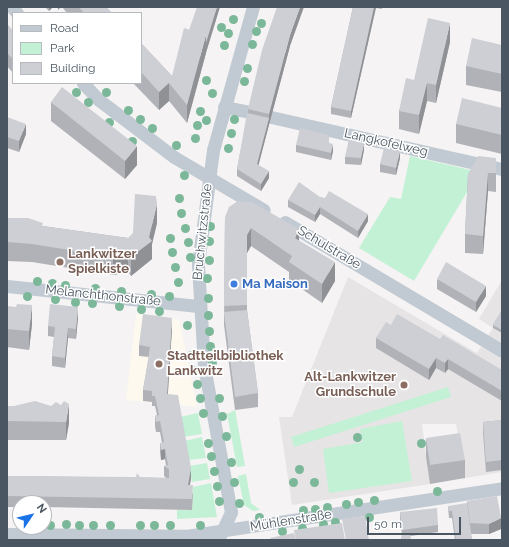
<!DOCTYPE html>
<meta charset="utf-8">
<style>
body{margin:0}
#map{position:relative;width:509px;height:547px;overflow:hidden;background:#f5f3f3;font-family:Raleway,sans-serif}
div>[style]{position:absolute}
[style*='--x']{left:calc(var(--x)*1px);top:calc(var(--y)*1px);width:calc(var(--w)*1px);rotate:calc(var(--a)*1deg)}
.commercial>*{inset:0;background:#fdf9ef}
.education>*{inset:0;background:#e6e4e5}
.green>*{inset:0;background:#c3f1d5}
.street>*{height:13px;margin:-6.5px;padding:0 6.5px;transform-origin:6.5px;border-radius:6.5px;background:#c1cad2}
.trees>*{width:9px;height:9px;margin:-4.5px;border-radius:50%;background:#7bb799}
.wall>*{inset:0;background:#b0b2b7}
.shaded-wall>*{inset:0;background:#909195}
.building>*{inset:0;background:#cdcfd5}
.dots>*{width:11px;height:11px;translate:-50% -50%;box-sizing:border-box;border:2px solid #fff;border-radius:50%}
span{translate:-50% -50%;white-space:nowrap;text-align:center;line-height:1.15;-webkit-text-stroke:3px #fff;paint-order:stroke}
.street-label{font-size:13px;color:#4a5661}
.education-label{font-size:13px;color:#785e54;font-weight:700}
.left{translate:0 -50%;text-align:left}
.right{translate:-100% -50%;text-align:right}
.shop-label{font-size:13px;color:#366cbe;font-weight:700}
.frame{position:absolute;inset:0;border:8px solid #4a5661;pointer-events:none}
.legend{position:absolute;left:12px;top:12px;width:130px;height:72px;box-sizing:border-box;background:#fff;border:1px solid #b7bbc0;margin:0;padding:5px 7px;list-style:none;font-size:12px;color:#4a5661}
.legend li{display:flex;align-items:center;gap:8px;height:20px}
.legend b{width:20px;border:1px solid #b7bbc0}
.north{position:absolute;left:12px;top:495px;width:40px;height:40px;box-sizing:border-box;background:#fff;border:1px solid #b7bbc0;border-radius:50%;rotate:55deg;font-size:11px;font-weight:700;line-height:16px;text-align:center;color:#4a5661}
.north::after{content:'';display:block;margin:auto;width:14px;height:18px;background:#1a73e8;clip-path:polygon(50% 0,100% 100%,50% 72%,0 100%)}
.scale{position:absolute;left:367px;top:517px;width:94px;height:18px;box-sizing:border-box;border:2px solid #4a5661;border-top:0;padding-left:5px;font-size:12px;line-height:14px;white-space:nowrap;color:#4a5661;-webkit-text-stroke:3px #fff;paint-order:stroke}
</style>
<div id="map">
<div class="commercial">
<i style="clip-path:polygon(136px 314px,179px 319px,197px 407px,126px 400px)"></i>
</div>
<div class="education">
<i style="clip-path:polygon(348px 277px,477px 353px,493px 328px,479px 319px,502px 280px,502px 472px,465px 478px,456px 424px,422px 424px,430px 484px,292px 505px,279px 417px,292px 417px)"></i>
</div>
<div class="green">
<i style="clip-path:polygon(410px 156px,479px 172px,414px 281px,359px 248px,390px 197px,401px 199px)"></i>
<i style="clip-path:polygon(448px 387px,451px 397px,294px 447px,291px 437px)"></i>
<i style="clip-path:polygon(235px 410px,236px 415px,245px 466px,237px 467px,227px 414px)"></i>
<i style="clip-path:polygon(198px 413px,202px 434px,183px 437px,180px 417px)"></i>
<i style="clip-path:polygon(402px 421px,412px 481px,329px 493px,323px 449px,363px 442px,360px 429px)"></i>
<i style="clip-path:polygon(202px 437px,206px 458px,188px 460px,184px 441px)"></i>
<i style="clip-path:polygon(207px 463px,210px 479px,192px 482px,189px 466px)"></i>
<i style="clip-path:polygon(246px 474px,251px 503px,260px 510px,253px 511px,244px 505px,238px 476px)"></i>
<i style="clip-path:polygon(211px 483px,217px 517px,177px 519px,177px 510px,192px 510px,193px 487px)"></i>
</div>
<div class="street">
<i style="--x:12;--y:7;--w:8;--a:50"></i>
<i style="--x:83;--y:83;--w:23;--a:47"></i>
<i style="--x:99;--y:100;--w:94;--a:37.2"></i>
<i style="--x:174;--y:157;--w:104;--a:30.5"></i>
<i style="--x:224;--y:107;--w:26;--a:11"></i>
<i style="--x:271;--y:117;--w:237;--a:12.7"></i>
<i style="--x:285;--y:222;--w:252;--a:30.7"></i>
<i style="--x:7;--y:286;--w:192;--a:6"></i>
<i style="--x:7;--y:534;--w:179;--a:0.6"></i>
<i style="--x:186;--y:536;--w:320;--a:-8.6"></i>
<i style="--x:218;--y:540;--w:31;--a:-65"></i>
<i style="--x:231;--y:512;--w:148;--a:-100.5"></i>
<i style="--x:204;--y:366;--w:102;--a:-93.4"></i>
<i style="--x:198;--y:264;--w:115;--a:-82.5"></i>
<i style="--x:213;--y:150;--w:148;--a:-74.4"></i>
</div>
<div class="trees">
<i style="left:233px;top:19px"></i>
<i style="left:261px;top:23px"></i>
<i style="left:221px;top:27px"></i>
<i style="left:256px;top:31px"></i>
<i style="left:228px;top:33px"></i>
<i style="left:252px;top:44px"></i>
<i style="left:224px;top:45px"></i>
<i style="left:247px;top:68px"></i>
<i style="left:206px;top:80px"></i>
<i style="left:244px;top:81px"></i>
<i style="left:76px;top:92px"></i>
<i style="left:106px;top:92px"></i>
<i style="left:212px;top:93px"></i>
<i style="left:88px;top:102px"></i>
<i style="left:128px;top:110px"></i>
<i style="left:200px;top:111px"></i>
<i style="left:140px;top:119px"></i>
<i style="left:234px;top:119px"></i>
<i style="left:206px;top:120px"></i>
<i style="left:109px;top:122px"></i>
<i style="left:197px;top:125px"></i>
<i style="left:152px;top:128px"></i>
<i style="left:231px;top:133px"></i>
<i style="left:195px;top:138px"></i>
<i style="left:132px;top:141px"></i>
<i style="left:176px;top:145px"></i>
<i style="left:228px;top:148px"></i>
<i style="left:184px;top:175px"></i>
<i style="left:179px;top:198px"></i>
<i style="left:181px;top:213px"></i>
<i style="left:210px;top:226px"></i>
<i style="left:185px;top:228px"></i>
<i style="left:170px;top:238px"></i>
<i style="left:209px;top:241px"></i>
<i style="left:188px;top:242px"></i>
<i style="left:172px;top:252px"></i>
<i style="left:190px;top:257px"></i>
<i style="left:209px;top:260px"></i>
<i style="left:175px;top:267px"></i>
<i style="left:207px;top:278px"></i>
<i style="left:37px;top:281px"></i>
<i style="left:178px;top:282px"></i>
<i style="left:52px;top:283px"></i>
<i style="left:65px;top:285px"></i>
<i style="left:95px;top:288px"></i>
<i style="left:121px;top:291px"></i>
<i style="left:151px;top:294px"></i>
<i style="left:27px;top:296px"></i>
<i style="left:169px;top:296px"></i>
<i style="left:208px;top:298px"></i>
<i style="left:55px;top:299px"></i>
<i style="left:75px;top:302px"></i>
<i style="left:92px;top:303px"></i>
<i style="left:119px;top:306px"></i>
<i style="left:141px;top:309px"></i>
<i style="left:159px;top:311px"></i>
<i style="left:208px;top:315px"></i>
<i style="left:187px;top:325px"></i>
<i style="left:209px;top:331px"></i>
<i style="left:210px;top:346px"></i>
<i style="left:191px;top:355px"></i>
<i style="left:212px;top:362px"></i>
<i style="left:195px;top:370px"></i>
<i style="left:197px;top:384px"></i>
<i style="left:200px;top:398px"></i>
<i style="left:219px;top:398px"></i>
<i style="left:203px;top:413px"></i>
<i style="left:222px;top:416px"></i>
<i style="left:226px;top:436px"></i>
<i style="left:357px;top:437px"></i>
<i style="left:208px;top:443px"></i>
<i style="left:421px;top:443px"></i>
<i style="left:211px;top:456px"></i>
<i style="left:231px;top:462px"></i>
<i style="left:299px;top:469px"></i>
<i style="left:214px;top:471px"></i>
<i style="left:234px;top:482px"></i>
<i style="left:293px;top:482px"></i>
<i style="left:314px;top:482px"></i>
<i style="left:217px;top:486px"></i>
<i style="left:437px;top:491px"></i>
<i style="left:374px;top:500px"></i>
<i style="left:219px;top:501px"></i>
<i style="left:358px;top:502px"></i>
<i style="left:239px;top:503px"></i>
<i style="left:346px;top:504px"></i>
<i style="left:327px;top:507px"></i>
<i style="left:315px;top:509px"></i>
<i style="left:303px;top:510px"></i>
<i style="left:259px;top:517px"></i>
<i style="left:369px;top:517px"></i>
<i style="left:335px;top:522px"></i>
<i style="left:66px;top:524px"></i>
<i style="left:323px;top:524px"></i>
<i style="left:50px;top:525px"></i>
<i style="left:79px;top:525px"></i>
<i style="left:93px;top:525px"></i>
<i style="left:110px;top:525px"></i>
<i style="left:140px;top:525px"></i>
<i style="left:154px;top:525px"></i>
<i style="left:170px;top:525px"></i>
<i style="left:200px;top:525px"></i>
<i style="left:302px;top:528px"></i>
<i style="left:282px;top:531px"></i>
</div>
<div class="wall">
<i style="clip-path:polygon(45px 7px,53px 7px,49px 11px)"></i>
<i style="clip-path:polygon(62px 7px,106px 7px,112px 13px,67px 13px)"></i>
<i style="clip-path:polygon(353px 7px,382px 7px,382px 9px,376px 8px,351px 118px,331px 114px,331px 107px)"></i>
<i style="clip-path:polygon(7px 24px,13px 31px,13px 73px,7px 66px)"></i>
<i style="clip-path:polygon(450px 42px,436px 103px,427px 101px,419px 134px,399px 129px,399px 111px,414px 80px)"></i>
<i style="clip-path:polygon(141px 43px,172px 76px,206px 53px,187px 123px,169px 101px,159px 110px,133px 83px,141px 83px)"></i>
<i style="clip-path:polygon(502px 45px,502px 92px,466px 85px,466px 66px)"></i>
<i style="clip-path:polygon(290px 46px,258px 165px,269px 178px,261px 191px,237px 176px,237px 169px,248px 113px,248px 109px)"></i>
<i style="clip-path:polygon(51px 102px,137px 165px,125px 179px,51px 121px)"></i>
<i style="clip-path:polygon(502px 108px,502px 154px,456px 143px,456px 124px)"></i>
<i style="clip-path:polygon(7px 117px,26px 134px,19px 152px,7px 148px)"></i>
<i style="clip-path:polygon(329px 143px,333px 151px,331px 160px,296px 152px,296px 145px)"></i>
<i style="clip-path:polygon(364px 150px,361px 165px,345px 164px,345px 157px)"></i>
<i style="clip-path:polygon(400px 158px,396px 175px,380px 172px,380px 164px)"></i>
<i style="clip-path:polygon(496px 158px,496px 192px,488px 191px,483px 254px,465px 253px,465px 234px,468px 174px)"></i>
<i style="clip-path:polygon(320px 197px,368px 221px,358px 238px,320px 214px,315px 222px,288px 207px,288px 200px)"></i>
<i style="clip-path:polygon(225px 217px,299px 241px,335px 281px,322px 303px,289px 280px,289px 272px,251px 246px,247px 253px,247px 310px,258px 393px,258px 407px,235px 410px,224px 325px)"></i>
<i style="clip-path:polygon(7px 218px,43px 226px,128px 238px,157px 223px,152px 244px,152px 259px,131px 276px,128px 272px,113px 275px,32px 262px,7px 261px)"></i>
<i style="clip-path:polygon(437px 279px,486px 296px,476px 312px,437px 289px)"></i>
<i style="clip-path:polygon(7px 306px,32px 324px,29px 350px,7px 347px)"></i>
<i style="clip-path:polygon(502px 310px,502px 333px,493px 328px,493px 325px)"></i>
<i style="clip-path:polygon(78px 317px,76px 339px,68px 338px,65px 368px,52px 366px,52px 356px,54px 337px,48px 336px,48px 326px)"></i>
<i style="clip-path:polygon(391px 325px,502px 370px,502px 401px,448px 369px,445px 373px,436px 368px,429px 380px,376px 348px,376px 338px)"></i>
<i style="clip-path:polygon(172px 328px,168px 394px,191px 478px,190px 485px,193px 495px,192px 510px,44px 507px,44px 503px,20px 503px,20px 507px,7px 507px,7px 476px,166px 478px,164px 476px,164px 466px,166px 466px,165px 459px,161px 460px,160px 453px,160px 443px,162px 443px,160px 432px,156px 432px,155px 426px,155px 416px,157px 415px,155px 406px,152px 406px,152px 402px,143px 401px,143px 390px,149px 357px,139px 356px,139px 345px)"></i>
<i style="clip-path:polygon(7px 406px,69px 423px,66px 440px,7px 440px)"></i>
<i style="clip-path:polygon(502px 420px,502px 470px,486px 472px,483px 433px,483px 422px)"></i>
<i style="clip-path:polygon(426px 438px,465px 460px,465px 478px,430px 484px,426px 457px)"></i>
<i style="clip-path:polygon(467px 501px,501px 529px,489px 534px,471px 534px,472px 540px,455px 540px,452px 518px,449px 518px,448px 506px,467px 506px)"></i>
<i style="clip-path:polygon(400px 512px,438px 525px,438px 532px,411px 536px,401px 540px,402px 535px,400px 519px)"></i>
</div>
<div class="shaded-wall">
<i style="clip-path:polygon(49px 7px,53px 7px,49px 11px)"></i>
<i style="clip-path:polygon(58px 7px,61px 7px,58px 10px)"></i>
<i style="clip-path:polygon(217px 7px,220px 7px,206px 53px,187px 123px,187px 105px,206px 35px)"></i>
<i style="clip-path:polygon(300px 7px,304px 7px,290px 46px,269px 125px,269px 114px,290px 35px)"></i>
<i style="clip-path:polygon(374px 7px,376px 7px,351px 118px,351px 111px)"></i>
<i style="clip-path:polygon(450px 23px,450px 42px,436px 103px,436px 85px)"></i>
<i style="clip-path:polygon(169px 83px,169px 101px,159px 110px,159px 92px)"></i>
<i style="clip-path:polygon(427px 83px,427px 101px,419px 134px,419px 115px)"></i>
<i style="clip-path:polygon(269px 118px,269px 125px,257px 171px,257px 164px)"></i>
<i style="clip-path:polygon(26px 124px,26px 134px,19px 152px,19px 141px)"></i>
<i style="clip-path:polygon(364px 143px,364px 150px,361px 165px,361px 158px)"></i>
<i style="clip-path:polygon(333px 144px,333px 151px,331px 160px,331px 153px)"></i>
<i style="clip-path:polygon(137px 146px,137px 165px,125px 179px,125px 161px)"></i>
<i style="clip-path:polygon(400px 151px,400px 158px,396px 175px,396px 168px)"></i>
<i style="clip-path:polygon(269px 171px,269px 178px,261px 191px,261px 184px)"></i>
<i style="clip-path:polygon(488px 173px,488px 191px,483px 254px,483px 236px)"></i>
<i style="clip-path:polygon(157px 204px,157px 223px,152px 244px,152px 259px,131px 276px,131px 257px,149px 237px)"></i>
<i style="clip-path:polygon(320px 207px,320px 214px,315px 222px,315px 215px)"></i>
<i style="clip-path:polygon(368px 214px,368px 221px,358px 238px,358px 231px)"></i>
<i style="clip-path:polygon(251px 228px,251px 246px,247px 253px,247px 235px)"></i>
<i style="clip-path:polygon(299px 229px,299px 248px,295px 238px)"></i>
<i style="clip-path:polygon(128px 254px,128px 272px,113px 275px,113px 257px)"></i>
<i style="clip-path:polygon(335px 262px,335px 281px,322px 303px,322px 284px)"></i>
<i style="clip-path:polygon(486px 286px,486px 296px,476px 312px,476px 302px)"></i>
<i style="clip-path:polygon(32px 305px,32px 324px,29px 350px,29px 331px)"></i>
<i style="clip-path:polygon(78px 307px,78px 317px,76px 339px,76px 329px)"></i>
<i style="clip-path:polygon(172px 318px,172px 328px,167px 404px,167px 394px)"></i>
<i style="clip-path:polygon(68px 328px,68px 338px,65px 368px,65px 358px)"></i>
<i style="clip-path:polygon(436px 358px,436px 368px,429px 380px,429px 369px)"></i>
<i style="clip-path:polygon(448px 359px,448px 369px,445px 373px,445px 363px)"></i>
<i style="clip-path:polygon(69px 404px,69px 423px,66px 440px,66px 422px)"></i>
<i style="clip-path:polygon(165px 449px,165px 459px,161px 460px,161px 450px)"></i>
<i style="clip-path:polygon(191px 468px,191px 478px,188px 495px,188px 485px)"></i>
<i style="clip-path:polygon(501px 518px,501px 529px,489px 534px,489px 524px)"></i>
</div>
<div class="building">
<i style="clip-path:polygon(79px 7px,106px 7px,112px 13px,84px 13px)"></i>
<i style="clip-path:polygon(197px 7px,217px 7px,206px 43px,206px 35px,189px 30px)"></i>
<i style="clip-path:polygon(277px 7px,300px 7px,290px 35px,269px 114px,248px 109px,262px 50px)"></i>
<i style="clip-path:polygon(353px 7px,374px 7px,351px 111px,331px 107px)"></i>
<i style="clip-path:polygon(428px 18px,450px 23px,436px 85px,427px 83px,419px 115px,399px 111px,406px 78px,414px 80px)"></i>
<i style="clip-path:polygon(7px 24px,13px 31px,13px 59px,7px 53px)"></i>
<i style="clip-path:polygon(184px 28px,206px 35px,187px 105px,169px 83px,159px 92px,141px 72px,141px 43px,172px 76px)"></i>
<i style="clip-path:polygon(472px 38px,502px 45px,502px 74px,466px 66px)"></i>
<i style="clip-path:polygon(62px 87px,137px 146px,125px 161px,51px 102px)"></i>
<i style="clip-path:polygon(462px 98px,502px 108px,502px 135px,456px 124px)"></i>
<i style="clip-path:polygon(247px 113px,269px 118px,257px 164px,269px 171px,261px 184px,237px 169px)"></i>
<i style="clip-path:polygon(7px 117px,26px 124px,19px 141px,7px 137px)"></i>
<i style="clip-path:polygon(300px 128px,329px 135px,329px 143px,333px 144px,331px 153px,296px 145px)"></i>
<i style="clip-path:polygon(349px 139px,364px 143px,361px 158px,345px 157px)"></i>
<i style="clip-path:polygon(384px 148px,400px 151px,396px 168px,380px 164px)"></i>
<i style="clip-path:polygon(478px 156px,496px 158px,496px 173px,488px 173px,483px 236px,465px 234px,468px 174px)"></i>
<i style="clip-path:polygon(299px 182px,320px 197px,325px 198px,329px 191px,368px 214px,358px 231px,320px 207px,315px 215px,288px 200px)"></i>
<i style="clip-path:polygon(135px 194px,156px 196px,157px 204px,149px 237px,152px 241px,131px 257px,128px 254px,113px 257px,32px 244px,7px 242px,7px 218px,28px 218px,43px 223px,42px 226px,128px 238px,133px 233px)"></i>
<i style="clip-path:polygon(238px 201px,252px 202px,299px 229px,295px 238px,335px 262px,322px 284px,289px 262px,292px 256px,251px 228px,247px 235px,247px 305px,224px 306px,225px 217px,229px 207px)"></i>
<i style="clip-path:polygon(446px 262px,486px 286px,476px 302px,437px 279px)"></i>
<i style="clip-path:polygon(17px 304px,32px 305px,29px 331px,7px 329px,7px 306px,16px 307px)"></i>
<i style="clip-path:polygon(50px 304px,78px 307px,76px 329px,68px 328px,65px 358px,52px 356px,55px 327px,48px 326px)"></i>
<i style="clip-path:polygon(247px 310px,258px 393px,235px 397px,224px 312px)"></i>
<i style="clip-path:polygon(502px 310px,502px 330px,493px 325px)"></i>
<i style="clip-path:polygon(143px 314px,172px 318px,167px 394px,178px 395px,191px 468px,188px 485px,193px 485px,192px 499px,7px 496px,7px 476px,136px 477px,137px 473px,140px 477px,169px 478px,169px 469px,164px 466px,168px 465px,165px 449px,161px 450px,160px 443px,164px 442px,160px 421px,156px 422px,155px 416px,159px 415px,155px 396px,152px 396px,152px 391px,143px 390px,150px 347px,139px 345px)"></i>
<i style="clip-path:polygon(397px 314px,440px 339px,443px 335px,502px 370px,502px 391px,448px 359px,445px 363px,436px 358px,429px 369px,376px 338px,386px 322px,391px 325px)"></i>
<i style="clip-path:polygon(35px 401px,51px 406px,56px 402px,61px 405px,64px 401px,69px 404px,66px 422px,7px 421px,7px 406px,14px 406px)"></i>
<i style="clip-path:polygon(502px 420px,502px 460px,486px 462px,483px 422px)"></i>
<i style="clip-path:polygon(460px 433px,465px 460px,430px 465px,426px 438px)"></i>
<i style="clip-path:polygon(497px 496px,501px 518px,489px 524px,470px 523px,467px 501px)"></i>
<i style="clip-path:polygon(467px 503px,472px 540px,456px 540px,452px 511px,449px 511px,448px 506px)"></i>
<i style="clip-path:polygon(437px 508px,438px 525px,402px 530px,400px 512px)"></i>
<i style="clip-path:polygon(365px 516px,369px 540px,360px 540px,360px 539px,346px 540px,342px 519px)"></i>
<i style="clip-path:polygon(342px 523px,345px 540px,296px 540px,294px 530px)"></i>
<i style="clip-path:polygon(294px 533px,296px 540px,271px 540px,270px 538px)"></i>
<i style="clip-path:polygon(402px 533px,410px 533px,411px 540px,410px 539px,401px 540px)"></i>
<i style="clip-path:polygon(410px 539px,411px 540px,400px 540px)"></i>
</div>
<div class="dots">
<i style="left:60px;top:262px;background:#8d6e63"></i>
<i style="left:234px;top:284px;background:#3f7fe0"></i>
<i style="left:159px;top:364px;background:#8d6e63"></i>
<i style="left:404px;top:385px;background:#8d6e63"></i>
</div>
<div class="street-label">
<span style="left:386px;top:143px;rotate:13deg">Langkofelweg</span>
<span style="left:203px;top:232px;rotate:-84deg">Bruchwitzstraße</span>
<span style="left:329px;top:248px;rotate:31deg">Schulstraße</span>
<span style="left:103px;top:296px;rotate:6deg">Melanchthonstraße</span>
<span style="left:291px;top:521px;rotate:-9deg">Mühlenstraße</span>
</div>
<div class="education-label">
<span class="left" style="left:68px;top:262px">Lankwitzer<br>Spielkiste</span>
<span class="left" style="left:167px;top:364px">Stadtteilbibliothek<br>Lankwitz</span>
<span class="right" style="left:396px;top:385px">Alt-Lankwitzer<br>Grundschule</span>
</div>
<div class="shop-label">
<span class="left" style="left:242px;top:284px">Ma Maison</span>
</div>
<div class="frame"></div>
<ul class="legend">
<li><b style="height:5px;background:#c1cad2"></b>Road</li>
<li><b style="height:11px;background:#c3f1d5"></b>Park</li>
<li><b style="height:11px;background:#cdcfd5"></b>Building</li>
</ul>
<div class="north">N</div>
<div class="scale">50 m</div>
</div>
